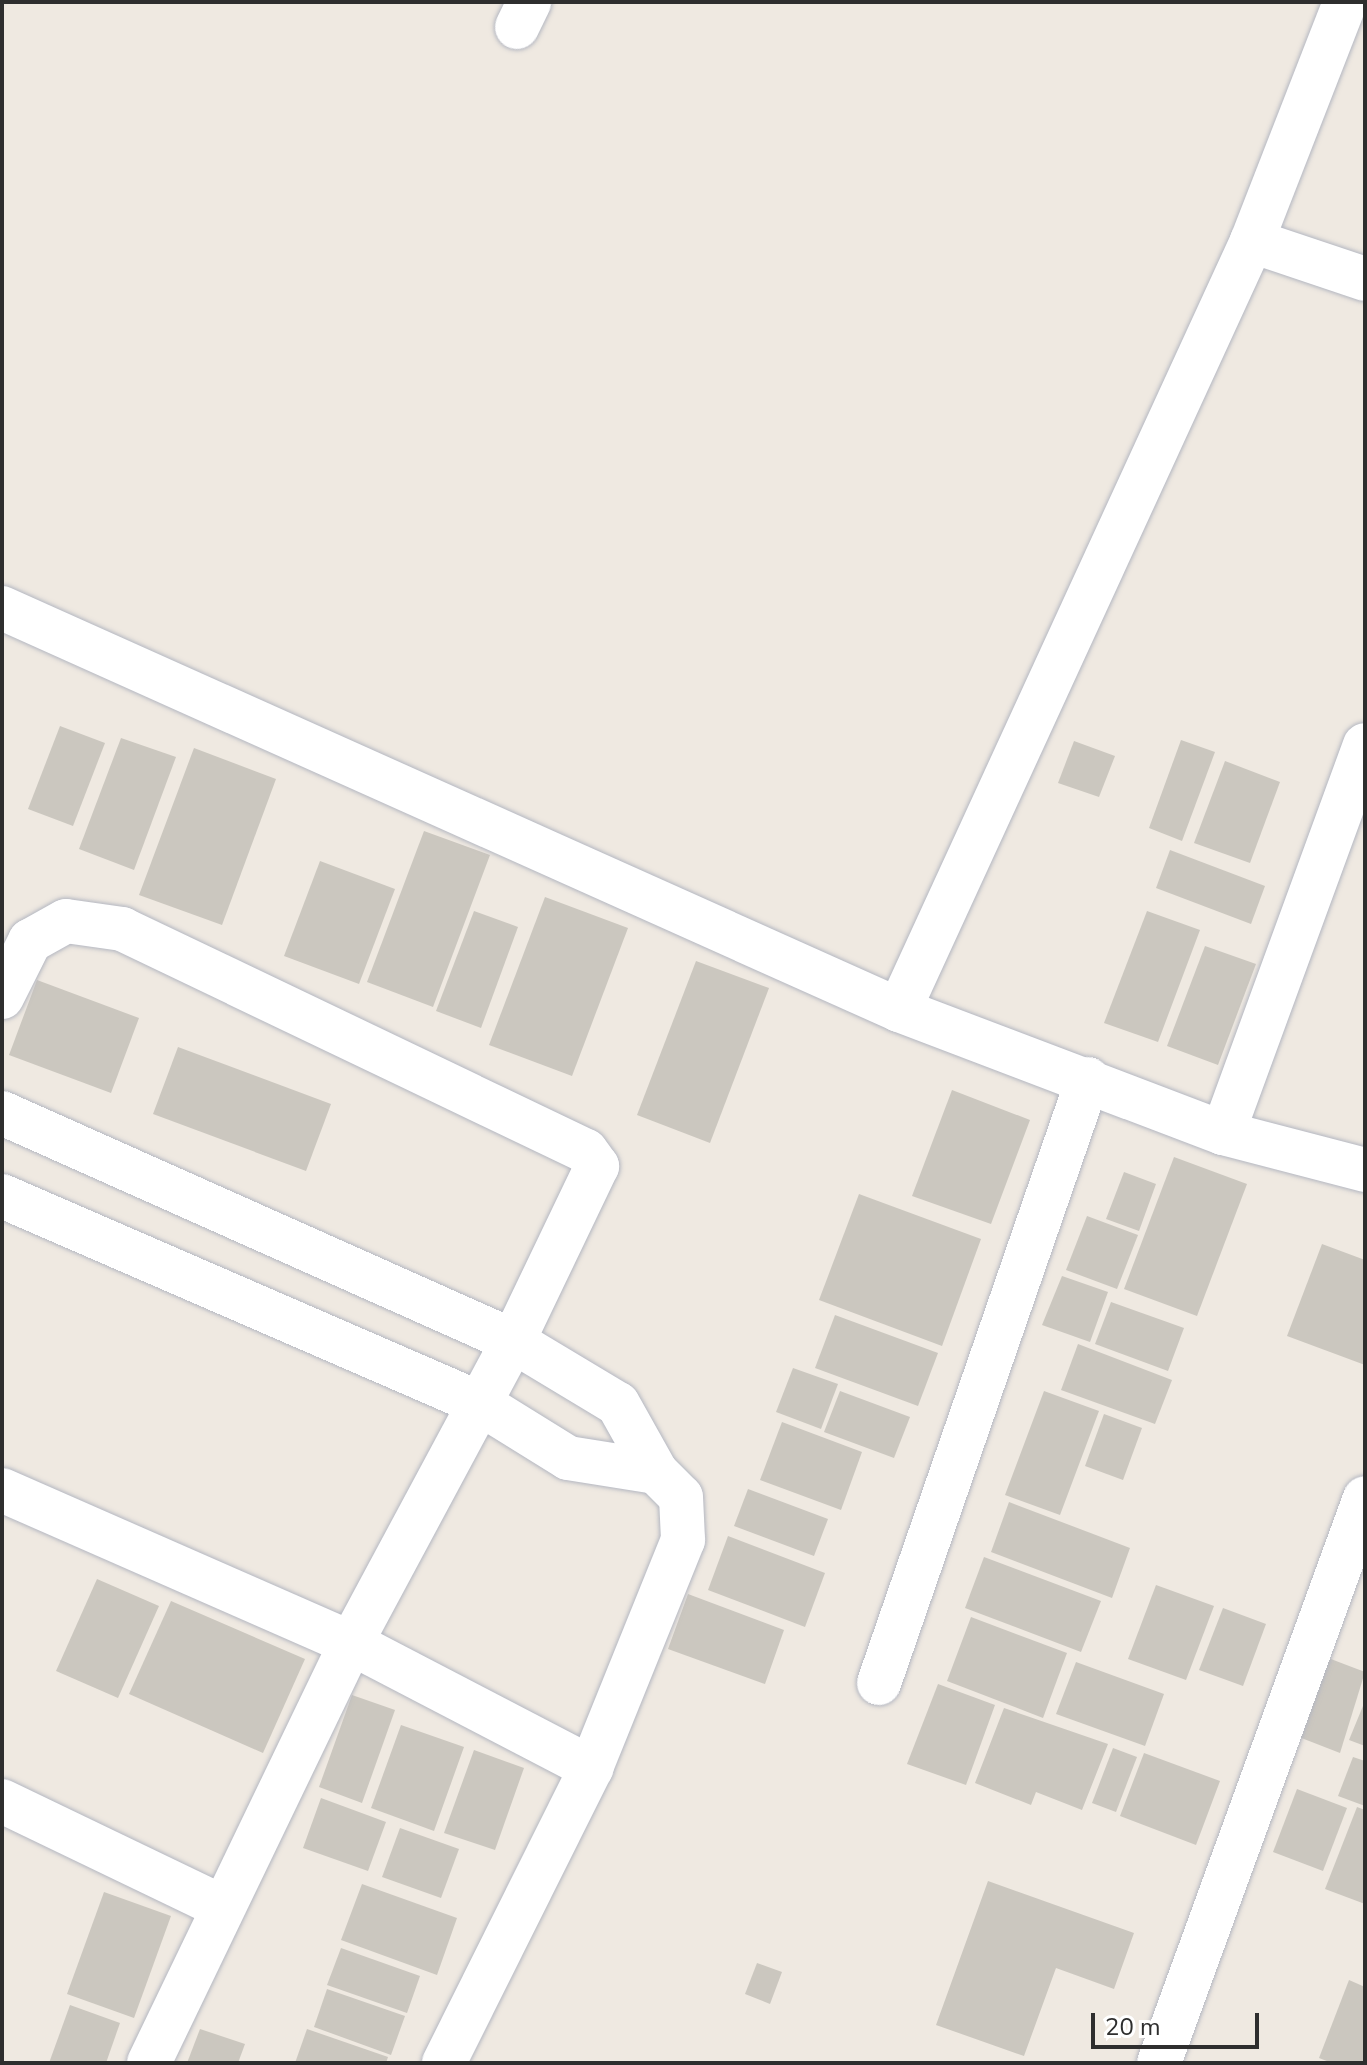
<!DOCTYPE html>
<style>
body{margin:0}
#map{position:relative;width:1367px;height:2065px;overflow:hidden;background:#efe9e1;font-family:"Nunito Sans",sans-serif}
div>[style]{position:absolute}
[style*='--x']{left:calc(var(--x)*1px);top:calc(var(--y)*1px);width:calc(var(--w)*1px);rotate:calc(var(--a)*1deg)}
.building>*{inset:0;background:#cbc7bf}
.roads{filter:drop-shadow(0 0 2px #b4b7c1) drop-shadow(0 0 2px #b4b7c1)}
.street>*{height:44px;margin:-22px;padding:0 22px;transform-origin:22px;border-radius:22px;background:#fff}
span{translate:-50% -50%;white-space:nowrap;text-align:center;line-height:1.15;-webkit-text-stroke:7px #fff;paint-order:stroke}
.frame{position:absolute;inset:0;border:4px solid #2e2e2e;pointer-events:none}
.scale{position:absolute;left:1091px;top:2013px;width:168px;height:36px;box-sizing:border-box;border:4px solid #2e2e2e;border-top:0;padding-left:10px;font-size:24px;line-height:28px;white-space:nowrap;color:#2e2e2e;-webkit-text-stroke:6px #fff;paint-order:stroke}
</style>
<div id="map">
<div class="building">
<i style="clip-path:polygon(60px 726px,105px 743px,73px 826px,28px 809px)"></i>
<i style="clip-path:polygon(121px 738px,176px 757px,134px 870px,79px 849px)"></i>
<i style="clip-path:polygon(1181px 740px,1215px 752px,1182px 841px,1149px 828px)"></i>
<i style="clip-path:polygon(1074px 741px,1115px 756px,1099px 797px,1058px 783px)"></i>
<i style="clip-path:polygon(194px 748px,276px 779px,222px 925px,139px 895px)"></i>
<i style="clip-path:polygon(1225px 761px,1280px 782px,1250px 863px,1194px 843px)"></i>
<i style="clip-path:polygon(424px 831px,490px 855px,433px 1007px,367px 982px)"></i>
<i style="clip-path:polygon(1170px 850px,1265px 886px,1251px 924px,1156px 888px)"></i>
<i style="clip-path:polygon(320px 861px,395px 889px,359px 984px,284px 956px)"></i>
<i style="clip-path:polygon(545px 897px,628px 928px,572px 1076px,489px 1045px)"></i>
<i style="clip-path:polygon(474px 911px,518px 927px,481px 1028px,436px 1011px)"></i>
<i style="clip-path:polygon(1147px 911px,1200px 930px,1158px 1042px,1104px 1023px)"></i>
<i style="clip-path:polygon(1205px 946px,1256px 964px,1218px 1065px,1167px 1046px)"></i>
<i style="clip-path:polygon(696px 961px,769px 988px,710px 1143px,637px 1115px)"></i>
<i style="clip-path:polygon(37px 980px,139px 1018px,111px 1093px,9px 1055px)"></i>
<i style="clip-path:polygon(178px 1047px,331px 1104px,306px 1171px,153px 1114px)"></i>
<i style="clip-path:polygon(952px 1090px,1030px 1120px,991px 1224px,912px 1196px)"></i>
<i style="clip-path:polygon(1174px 1157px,1247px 1184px,1197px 1316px,1124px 1289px)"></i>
<i style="clip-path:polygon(1124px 1172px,1156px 1184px,1139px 1231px,1106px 1219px)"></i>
<i style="clip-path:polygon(859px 1194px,981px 1239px,942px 1346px,819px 1300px)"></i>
<i style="clip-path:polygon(1087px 1216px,1138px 1235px,1117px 1289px,1066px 1270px)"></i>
<i style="clip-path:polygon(1322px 1244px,1365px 1260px,1365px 1365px,1287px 1336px)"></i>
<i style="clip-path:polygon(1062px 1276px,1108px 1292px,1090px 1342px,1042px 1325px)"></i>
<i style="clip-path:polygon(1111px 1302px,1184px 1328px,1168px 1371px,1095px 1344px)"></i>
<i style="clip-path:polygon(835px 1315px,938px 1353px,918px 1406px,815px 1368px)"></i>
<i style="clip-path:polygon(1078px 1344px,1172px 1380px,1155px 1424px,1061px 1390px)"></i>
<i style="clip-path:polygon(793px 1368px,838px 1384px,821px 1429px,776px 1412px)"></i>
<i style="clip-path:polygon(840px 1391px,910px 1417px,894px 1458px,824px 1432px)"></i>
<i style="clip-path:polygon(1044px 1391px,1099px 1411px,1060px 1515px,1005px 1495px)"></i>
<i style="clip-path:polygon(1104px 1414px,1142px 1428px,1123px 1480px,1085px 1466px)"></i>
<i style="clip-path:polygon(782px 1422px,862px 1452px,841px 1510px,760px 1480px)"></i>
<i style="clip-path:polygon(748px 1489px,828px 1519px,814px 1556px,734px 1526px)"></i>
<i style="clip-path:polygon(1009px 1502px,1130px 1548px,1112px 1598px,991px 1552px)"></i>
<i style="clip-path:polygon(728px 1536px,825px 1573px,805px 1627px,708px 1590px)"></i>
<i style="clip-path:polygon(984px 1557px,1101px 1601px,1081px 1652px,965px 1608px)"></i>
<i style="clip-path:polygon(97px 1579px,159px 1606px,118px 1698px,56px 1671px)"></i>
<i style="clip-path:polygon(1156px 1585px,1214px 1606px,1186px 1680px,1128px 1659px)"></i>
<i style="clip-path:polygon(688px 1594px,784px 1630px,765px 1684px,668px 1649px)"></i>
<i style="clip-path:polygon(171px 1601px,305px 1659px,263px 1753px,129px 1694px)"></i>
<i style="clip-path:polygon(1223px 1608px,1266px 1624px,1243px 1686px,1199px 1670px)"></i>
<i style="clip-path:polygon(971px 1617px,1067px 1653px,1043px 1718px,947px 1681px)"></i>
<i style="clip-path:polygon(1315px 1653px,1365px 1672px,1340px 1753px,1286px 1732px)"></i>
<i style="clip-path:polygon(1076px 1662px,1164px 1694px,1145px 1746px,1056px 1714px)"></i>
<i style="clip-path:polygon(938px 1684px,995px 1705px,966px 1785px,907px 1764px)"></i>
<i style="clip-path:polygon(352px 1695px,395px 1710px,362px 1803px,319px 1787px)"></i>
<i style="clip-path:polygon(1365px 1701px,1365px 1746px,1349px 1740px)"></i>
<i style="clip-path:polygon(1004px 1708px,1108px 1744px,1082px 1810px,1036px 1792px,1031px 1805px,975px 1783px)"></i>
<i style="clip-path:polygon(401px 1725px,464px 1747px,434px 1831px,371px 1808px)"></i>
<i style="clip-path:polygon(1113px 1748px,1137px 1757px,1116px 1812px,1092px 1803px)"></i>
<i style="clip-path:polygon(474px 1750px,524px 1768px,495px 1850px,444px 1833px)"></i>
<i style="clip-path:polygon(1144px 1753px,1220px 1781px,1196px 1845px,1120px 1816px)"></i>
<i style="clip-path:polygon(1353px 1757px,1365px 1761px,1365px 1806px,1338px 1796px)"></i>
<i style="clip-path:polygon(1297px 1789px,1347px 1808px,1323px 1871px,1273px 1852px)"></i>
<i style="clip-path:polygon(321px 1798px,386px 1822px,368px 1871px,303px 1848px)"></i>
<i style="clip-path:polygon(1357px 1807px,1365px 1810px,1365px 1904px,1325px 1889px)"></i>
<i style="clip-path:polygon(400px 1828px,459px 1849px,441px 1898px,382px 1877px)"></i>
<i style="clip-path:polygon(988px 1881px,1134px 1933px,1114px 1989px,1056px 1968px,1024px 2056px,936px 2025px)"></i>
<i style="clip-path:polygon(362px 1884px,457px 1918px,437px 1975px,341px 1940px)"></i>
<i style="clip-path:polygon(104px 1892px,171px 1916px,134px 2018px,67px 1994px)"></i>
<i style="clip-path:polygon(341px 1948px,420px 1976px,407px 2013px,327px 1985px)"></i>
<i style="clip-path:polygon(757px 1963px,782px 1972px,770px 2004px,745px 1994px)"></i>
<i style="clip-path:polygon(1349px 1980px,1365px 1987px,1365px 2063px,1332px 2063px,1319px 2058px)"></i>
<i style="clip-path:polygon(327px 1989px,405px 2016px,391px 2055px,314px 2027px)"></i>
<i style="clip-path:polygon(70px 2005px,120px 2023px,106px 2063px,49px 2063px)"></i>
<i style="clip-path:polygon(200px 2029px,245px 2044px,238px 2063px,187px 2063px)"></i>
<i style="clip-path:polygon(307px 2029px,388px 2057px,386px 2063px,295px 2063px)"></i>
</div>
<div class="roads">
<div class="street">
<i style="--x:517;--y:27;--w:28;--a:-64"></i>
<i style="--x:1252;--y:241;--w:119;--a:18.6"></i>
<i style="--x:2;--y:608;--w:983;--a:24.14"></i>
<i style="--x:899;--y:1010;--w:347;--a:20.8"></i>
<i style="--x:1223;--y:1133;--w:147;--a:14.6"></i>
<i style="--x:2;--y:997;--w:63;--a:-63.4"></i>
<i style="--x:30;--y:941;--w:41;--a:-29.1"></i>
<i style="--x:66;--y:921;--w:57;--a:8.1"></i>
<i style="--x:122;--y:929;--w:514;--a:25.57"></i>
<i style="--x:586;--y:1151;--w:19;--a:54"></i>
<i style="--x:597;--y:1166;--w:194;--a:115.6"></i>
<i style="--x:513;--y:1341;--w:343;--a:118.2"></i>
<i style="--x:351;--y:1643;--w:466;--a:115.7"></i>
<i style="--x:899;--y:1010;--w:846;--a:-65.34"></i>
<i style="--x:1252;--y:241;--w:256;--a:-68.7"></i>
<i style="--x:2;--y:1113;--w:560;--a:24.05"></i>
<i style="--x:513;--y:1341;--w:122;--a:31"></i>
<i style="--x:618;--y:1404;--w:78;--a:60.8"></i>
<i style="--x:656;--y:1472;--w:35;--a:45"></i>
<i style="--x:681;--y:1497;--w:43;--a:87.3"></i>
<i style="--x:683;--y:1540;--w:246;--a:112"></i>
<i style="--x:591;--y:1768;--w:330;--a:116.5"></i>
<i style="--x:1223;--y:1133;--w:413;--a:-69.9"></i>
<i style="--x:2;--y:1196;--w:522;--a:23.47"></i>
<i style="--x:481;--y:1404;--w:102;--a:31.8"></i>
<i style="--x:568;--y:1458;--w:89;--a:9"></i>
<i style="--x:2;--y:1490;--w:381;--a:23.7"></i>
<i style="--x:351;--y:1643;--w:271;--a:27.5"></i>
<i style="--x:879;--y:1683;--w:639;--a:-70.91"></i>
<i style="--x:2;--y:1801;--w:244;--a:25.7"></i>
<i style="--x:1159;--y:2063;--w:601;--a:-69.97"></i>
</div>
</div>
<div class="frame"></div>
<div class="scale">20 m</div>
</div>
